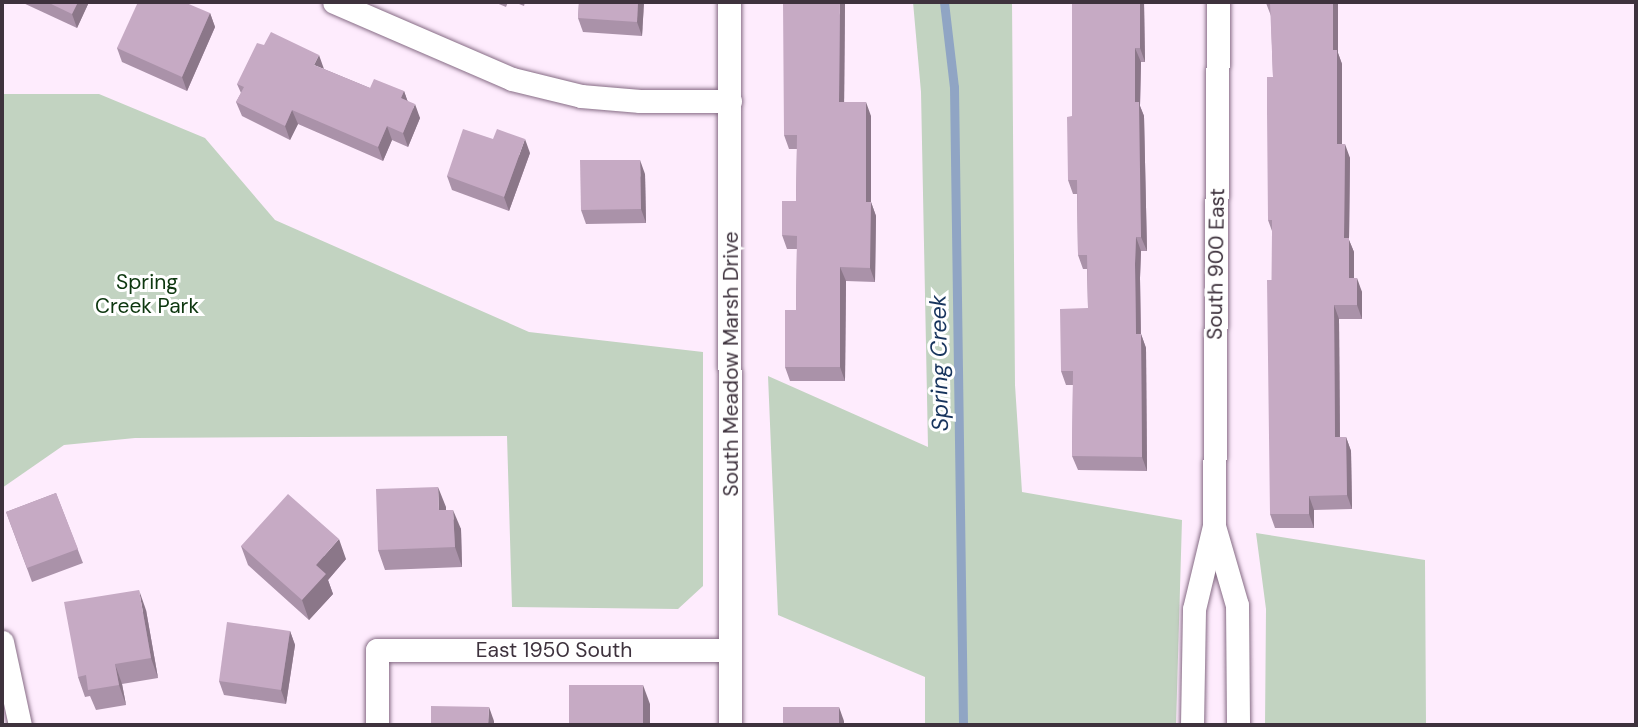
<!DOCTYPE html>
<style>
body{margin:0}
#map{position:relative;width:1638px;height:727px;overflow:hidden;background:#feecfd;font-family:"DM Sans",sans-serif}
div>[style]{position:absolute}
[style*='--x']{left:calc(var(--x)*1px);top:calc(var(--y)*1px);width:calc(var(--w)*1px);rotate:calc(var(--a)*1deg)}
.green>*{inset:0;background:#c2d3c1}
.stream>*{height:9px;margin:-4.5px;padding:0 4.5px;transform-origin:4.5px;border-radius:4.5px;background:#90a5c4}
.roads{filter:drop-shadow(0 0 2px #866c85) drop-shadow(0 0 2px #866c85)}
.street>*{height:23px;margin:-11.5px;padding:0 11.5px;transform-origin:11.5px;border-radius:11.5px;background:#fff}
.wall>*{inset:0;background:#aa92a9}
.shaded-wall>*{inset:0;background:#8b7789}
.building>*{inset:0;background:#c6aac4}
span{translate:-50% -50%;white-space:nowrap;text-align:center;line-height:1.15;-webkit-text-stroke:6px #fff;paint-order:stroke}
.street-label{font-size:21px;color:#3e323d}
.park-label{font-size:21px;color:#0d370f}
.water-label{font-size:23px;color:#17345d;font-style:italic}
.frame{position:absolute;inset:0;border:4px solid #3e323d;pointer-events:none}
</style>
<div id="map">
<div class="green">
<i style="clip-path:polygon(913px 2px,1012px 2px,1015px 385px,1022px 492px,1182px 520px,1176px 725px,925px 725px,925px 677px,778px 615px,768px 376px,928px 447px,921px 92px)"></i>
<i style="clip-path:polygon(2px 94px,99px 94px,205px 138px,275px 220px,529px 332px,703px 352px,703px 586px,678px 609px,512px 607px,507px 436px,135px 438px,64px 445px,2px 488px)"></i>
<i style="clip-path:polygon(1256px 533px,1425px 560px,1426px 725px,1265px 725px,1266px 609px)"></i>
</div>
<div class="stream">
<i style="--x:944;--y:2;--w:86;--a:83.3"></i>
<i style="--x:954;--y:87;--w:638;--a:89.19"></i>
</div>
<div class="roads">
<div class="street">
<i style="--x:334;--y:2;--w:194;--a:23.4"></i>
<i style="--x:512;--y:79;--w:71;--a:13.8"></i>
<i style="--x:581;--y:96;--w:59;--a:4.8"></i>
<i style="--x:640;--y:101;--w:90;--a:0"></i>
<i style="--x:729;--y:2;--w:723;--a:89.92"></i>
<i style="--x:1214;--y:526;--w:524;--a:-89.56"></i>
<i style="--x:2;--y:642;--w:85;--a:77.8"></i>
<i style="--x:377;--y:725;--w:75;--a:-90"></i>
<i style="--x:377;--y:650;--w:353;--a:0"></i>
<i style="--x:1192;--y:725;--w:116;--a:-89"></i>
<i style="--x:1194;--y:609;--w:85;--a:-76.5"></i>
<i style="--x:1214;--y:526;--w:82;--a:73.8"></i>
<i style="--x:1237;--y:605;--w:120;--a:89.5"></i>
</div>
</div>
<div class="wall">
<i style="clip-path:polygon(21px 2px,89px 2px,77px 28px)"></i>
<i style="clip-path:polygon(494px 2px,508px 2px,506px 7px)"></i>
<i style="clip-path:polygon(514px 2px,525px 2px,524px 6px)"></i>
<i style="clip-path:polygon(579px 2px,644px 2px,642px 36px,583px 32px,578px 18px)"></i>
<i style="clip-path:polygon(845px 2px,844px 102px,871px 116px,871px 202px,876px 216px,875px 282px,846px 281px,845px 381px,790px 381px,785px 367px,796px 310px,797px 249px,787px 249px,782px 235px,796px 201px,797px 149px,789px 149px,784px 135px)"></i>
<i style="clip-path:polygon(1072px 2px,1144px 2px,1145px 62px,1141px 62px,1140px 106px,1144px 116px,1147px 251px,1141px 251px,1140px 278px,1141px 334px,1146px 348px,1147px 471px,1078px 470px,1072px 456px,1073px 385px,1066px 385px,1061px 371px,1088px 308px,1087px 269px,1083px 269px,1078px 255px,1077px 194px,1073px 194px,1068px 180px,1072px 116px)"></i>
<i style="clip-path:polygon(1338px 2px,1338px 53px,1342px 64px,1342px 144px,1350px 158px,1349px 240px,1354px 252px,1354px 278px,1362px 292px,1362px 319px,1339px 319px,1340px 437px,1346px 437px,1351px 451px,1352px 509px,1314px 510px,1314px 528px,1275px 528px,1270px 514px,1272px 231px,1268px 220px,1273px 77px,1271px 16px,1266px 3px)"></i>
<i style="clip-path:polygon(210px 13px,215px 27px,187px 91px,122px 62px,117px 48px)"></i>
<i style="clip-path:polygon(324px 69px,370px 88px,404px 91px,407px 100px,420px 118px,408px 147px,392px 140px,383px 161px,298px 124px,290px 140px,242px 116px,236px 102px,241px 93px,237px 84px)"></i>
<i style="clip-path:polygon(530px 153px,509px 211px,452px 190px,447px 176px)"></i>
<i style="clip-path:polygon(645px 174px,646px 223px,586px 224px,581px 210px)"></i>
<i style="clip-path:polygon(56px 493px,83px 563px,32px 582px,6px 512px)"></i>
<i style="clip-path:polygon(446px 507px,446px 510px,461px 529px,462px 567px,385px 570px,378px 550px)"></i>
<i style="clip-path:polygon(241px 546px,346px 559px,328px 580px,333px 594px,309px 620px,248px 565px)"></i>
<i style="clip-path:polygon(146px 610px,158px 678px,122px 684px,126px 705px,96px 710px,90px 696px,85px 697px,78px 677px)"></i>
<i style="clip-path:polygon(290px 631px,295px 645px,286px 704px,224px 695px,219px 681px)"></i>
</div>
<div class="shaded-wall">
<i style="clip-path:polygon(78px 2px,89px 2px,77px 28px,72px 14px)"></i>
<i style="clip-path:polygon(638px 2px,644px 2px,642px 36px,637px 22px)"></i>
<i style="clip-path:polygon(840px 2px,845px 2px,844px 116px,839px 102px)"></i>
<i style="clip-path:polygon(1140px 2px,1144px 2px,1145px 62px,1140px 48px)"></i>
<i style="clip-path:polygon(1333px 2px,1338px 2px,1338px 53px,1342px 64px,1342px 158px,1337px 144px,1333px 50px)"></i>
<i style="clip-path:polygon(210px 13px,215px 27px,187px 91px,182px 77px)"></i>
<i style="clip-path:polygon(1135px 48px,1141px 62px,1140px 106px,1144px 116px,1147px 251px,1141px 237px,1135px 102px)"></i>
<i style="clip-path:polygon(319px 55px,324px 69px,314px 65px)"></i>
<i style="clip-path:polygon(404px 91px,409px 105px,401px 98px)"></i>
<i style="clip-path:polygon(866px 102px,871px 116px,871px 202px,876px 216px,875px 282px,870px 268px,866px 202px)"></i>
<i style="clip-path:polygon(415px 104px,420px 118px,408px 147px,403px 133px)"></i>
<i style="clip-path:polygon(292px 110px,298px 124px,290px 140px,285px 126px)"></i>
<i style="clip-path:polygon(387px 126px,392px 140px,383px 161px,378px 147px)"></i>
<i style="clip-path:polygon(525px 139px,530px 153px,509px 211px,504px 197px)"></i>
<i style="clip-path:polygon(1345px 144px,1350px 158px,1349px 240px,1354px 252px,1354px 292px,1349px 278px,1344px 238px)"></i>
<i style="clip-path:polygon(640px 160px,645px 174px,646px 223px,641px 209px)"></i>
<i style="clip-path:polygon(1136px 237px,1141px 251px,1140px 278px,1141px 348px,1136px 334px,1135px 264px)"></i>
<i style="clip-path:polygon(840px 267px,846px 281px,845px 381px,840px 367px)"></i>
<i style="clip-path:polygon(1357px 278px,1362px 292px,1362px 319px,1357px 305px)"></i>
<i style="clip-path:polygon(1334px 305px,1339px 319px,1340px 451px,1335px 437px)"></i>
<i style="clip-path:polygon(1141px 334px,1146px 348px,1147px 471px,1142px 457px)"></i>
<i style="clip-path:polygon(1346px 437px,1351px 451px,1352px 509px,1347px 495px)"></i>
<i style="clip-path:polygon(438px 487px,446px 507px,446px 530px,439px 510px)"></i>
<i style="clip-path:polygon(1309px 496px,1314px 510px,1314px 528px,1309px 514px)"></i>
<i style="clip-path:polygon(453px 510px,461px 529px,462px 567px,455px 547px)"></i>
<i style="clip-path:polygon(339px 539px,346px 559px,328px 580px,333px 594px,309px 620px,302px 600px,316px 565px)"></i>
<i style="clip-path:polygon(139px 590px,146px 610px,158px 678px,151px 658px)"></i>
<i style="clip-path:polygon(290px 631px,295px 645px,286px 704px,281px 690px)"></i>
<i style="clip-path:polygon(115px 664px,122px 684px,126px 705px,119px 685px)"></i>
<i style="clip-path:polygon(643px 685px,650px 704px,650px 725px,643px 723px)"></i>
<i style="clip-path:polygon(489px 707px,494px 721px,494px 725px,488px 725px)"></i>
<i style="clip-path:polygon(839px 707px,844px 721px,844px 725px,839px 725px)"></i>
</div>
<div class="building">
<i style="clip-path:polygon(47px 2px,78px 2px,72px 14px)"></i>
<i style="clip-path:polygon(138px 2px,184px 2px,210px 13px,182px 77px,117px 48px)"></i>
<i style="clip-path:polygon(579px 2px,638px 2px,637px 22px,578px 18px)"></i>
<i style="clip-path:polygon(783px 2px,840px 2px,839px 102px,866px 102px,866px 202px,871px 202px,870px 268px,840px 267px,840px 367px,785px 367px,785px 310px,796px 310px,797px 236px,782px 235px,782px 201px,796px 201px,797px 135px,784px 135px)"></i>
<i style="clip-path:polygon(1072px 2px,1140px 2px,1140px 48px,1135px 48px,1135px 102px,1139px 102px,1141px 237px,1136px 237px,1135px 264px,1136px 334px,1141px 334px,1142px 457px,1072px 456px,1073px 371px,1061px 371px,1060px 309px,1088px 308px,1087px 255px,1078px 255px,1077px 180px,1068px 180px,1067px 117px,1072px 116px)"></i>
<i style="clip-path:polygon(1266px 2px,1333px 2px,1333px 50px,1337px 50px,1337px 144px,1345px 144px,1344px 238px,1349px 238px,1349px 278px,1357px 278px,1357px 305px,1334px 305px,1335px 437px,1346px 437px,1347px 495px,1309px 496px,1309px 514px,1270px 514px,1267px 280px,1272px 280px,1272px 220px,1268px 220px,1267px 112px,1267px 77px,1273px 77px,1270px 3px,1266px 3px)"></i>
<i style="clip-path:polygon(271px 32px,319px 55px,314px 65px,370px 88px,374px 79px,404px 91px,401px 98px,415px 104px,403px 133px,387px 126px,378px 147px,292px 110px,285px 126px,236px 102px,244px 87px,237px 84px,257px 43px,264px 45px)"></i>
<i style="clip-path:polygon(463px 129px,493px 139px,497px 129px,525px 139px,504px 197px,447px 176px)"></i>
<i style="clip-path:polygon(580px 160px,640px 160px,641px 209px,581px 210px)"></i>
<i style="clip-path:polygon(438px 487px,439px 510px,453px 510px,455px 547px,378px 550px,376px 489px)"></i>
<i style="clip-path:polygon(56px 493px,78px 549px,27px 568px,6px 512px)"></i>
<i style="clip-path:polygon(288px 494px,339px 539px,316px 565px,326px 574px,302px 600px,241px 546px)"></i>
<i style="clip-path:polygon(139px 590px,151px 658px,115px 664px,119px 685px,88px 690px,86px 675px,78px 677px,64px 602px)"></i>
<i style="clip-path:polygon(227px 622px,290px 631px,281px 690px,219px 681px)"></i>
<i style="clip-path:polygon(569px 685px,643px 685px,643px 723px,655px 723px,655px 725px,569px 725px)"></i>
<i style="clip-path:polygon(431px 706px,489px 707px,488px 725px,431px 725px)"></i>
<i style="clip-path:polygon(783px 707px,839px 707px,839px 725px,783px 725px)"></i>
</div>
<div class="street-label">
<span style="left:1216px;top:264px;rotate:-89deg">South 900 East</span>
<span style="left:731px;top:364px;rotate:-90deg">South Meadow Marsh Drive</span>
<span style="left:554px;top:650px">East 1950 South</span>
</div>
<div class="park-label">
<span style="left:147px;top:294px">Spring<br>Creek Park</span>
</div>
<div class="water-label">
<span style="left:939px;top:363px;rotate:-91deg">Spring Creek</span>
</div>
<div class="frame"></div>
</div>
